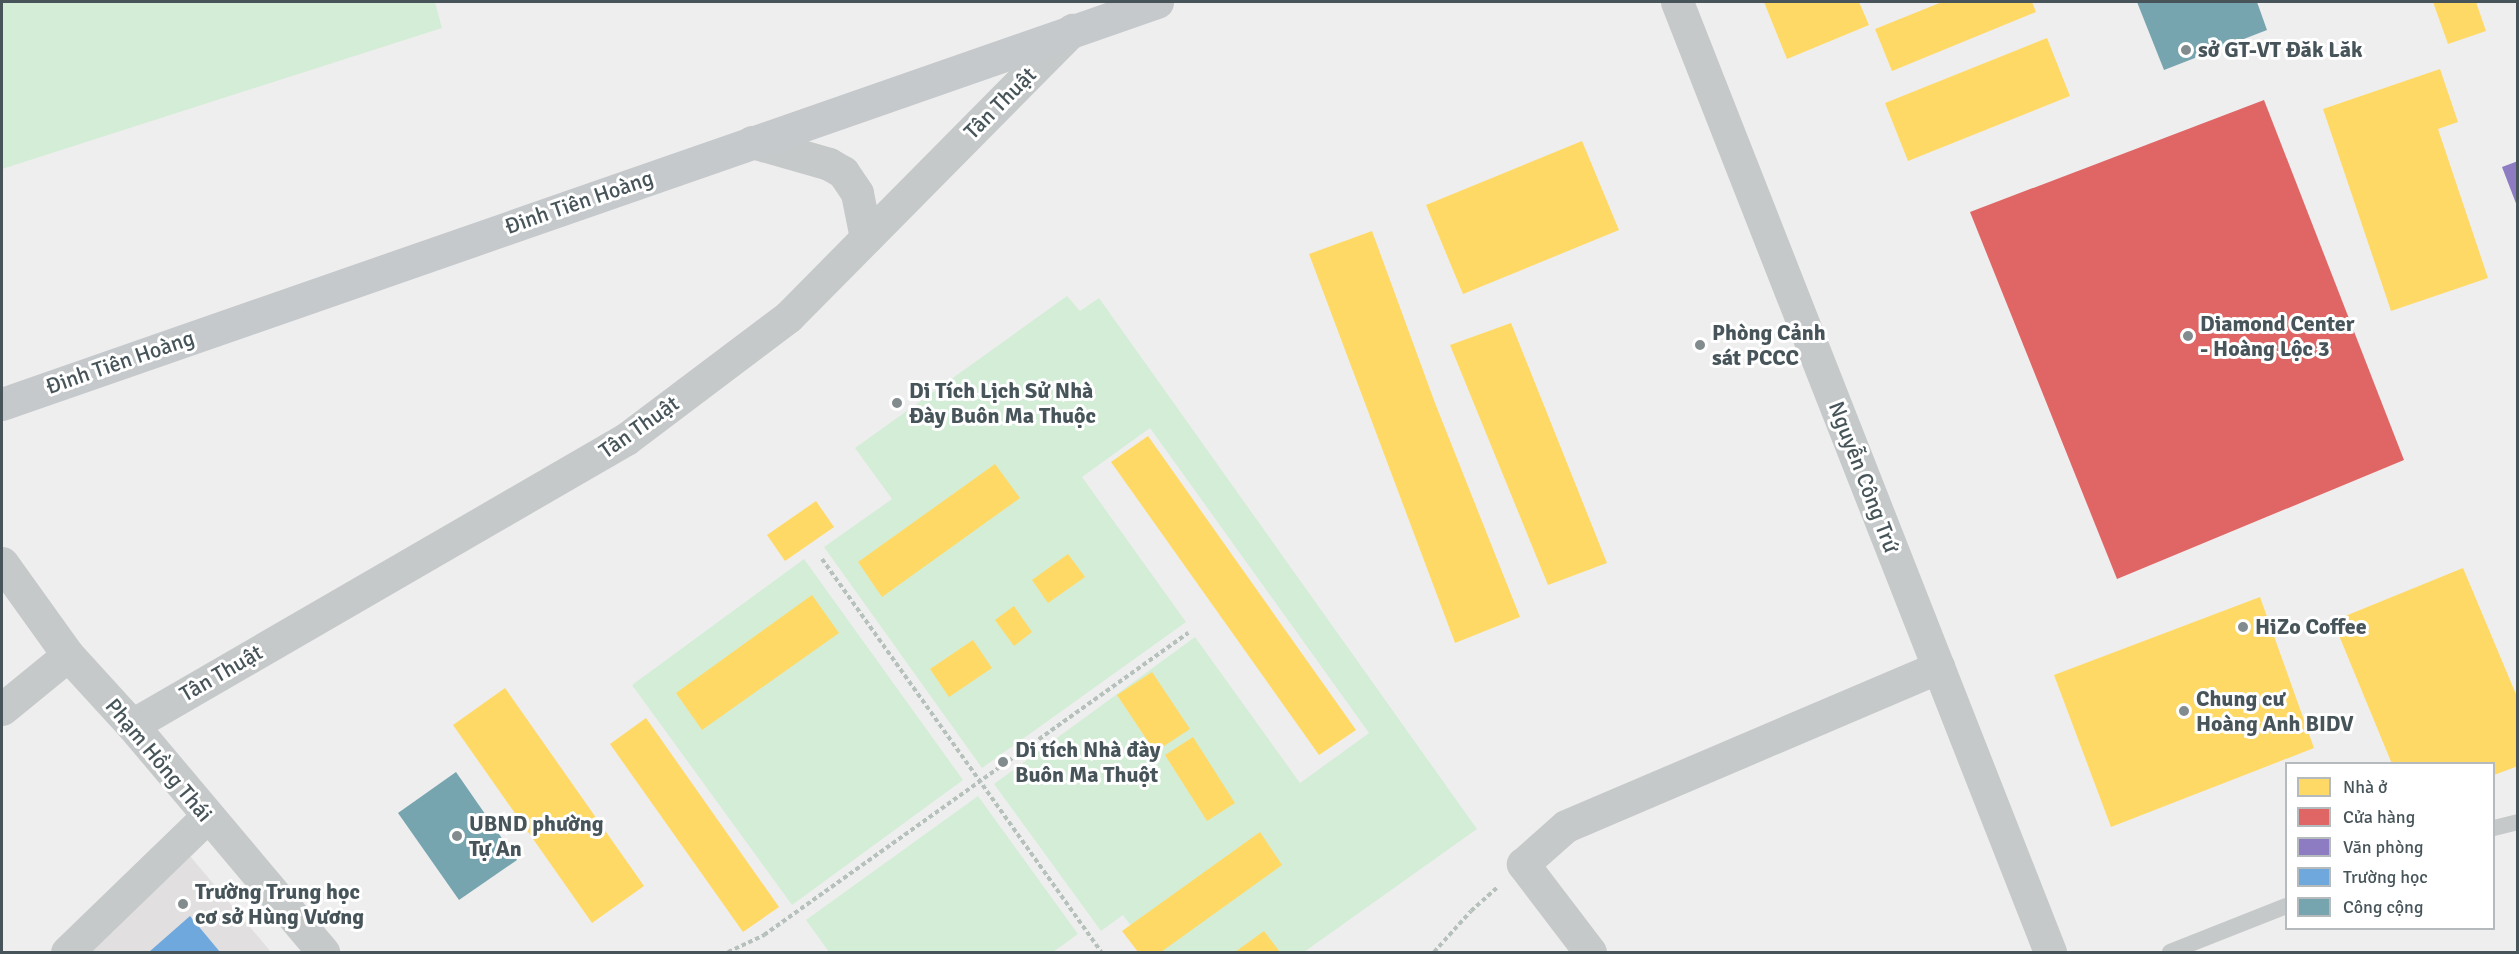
<!DOCTYPE html>
<meta charset="utf-8">
<style>
body{margin:0}
#map{position:relative;width:2519px;height:954px;overflow:hidden;background:#efeeee;font-family:Signika,sans-serif}
div>[style]{position:absolute}
[style*='--x']{left:calc(var(--x)*1px);top:calc(var(--y)*1px);width:calc(var(--w)*1px);rotate:calc(var(--a)*1deg)}
.education>*{inset:0;background:#e1dfe0}
.green>*{inset:0;background:#d4edd7}
.homes>*{inset:0;background:#ffd966}
.shops>*{inset:0;background:#e06666}
.offices>*{inset:0;background:#8e7cc3}
.schools>*{inset:0;background:#6fa8dc}
.public>*{inset:0;background:#76a5af}
.path>*{height:4px;margin-top:-2px;transform-origin:0;background:repeating-linear-gradient(90deg,#b6c1bb 0 4.5px,transparent 0 7.5px)}
.lane>*{height:16px;margin:-8px;padding:0 8px;transform-origin:8px;border-radius:8px;background:#c6c9ca}
.street>*{height:33px;margin:-16.5px;padding:0 16.5px;transform-origin:16.5px;border-radius:16.5px;background:#c6c9ca}
.secondary>*{height:33px;margin:-16.5px;padding:0 16.5px;transform-origin:16.5px;border-radius:16.5px;background:#c5c9cb}
.dots>*{width:16px;height:16px;translate:-50% -50%;box-sizing:border-box;border:3px solid #fff;border-radius:50%}
span{translate:-50% -50%;white-space:nowrap;text-align:center;line-height:1.15;-webkit-text-stroke:6px #fff;paint-order:stroke}
.poi-label{font-size:22px;color:#47555a;font-weight:700}
.left{translate:0 -50%;text-align:left}
.street-label{font-size:22px;color:#47555a}
.frame{position:absolute;inset:0;border:3px solid #47555a;pointer-events:none}
.legend{position:absolute;left:2285px;top:762px;width:210px;height:168px;box-sizing:border-box;background:#fff;border:2px solid #b5bbbd;margin:0;padding:8px 10px;list-style:none;font-size:18px;color:#47555a}
.legend li{display:flex;align-items:center;gap:12px;height:30px}
.legend b{width:30px;border:2px solid #b5bbbd}
</style>
<div id="map">
<div class="education">
<i style="clip-path:polygon(190px 856px,271px 952px,82px 952px)"></i>
</div>
<div class="green">
<i style="clip-path:polygon(2px 2px,435px 2px,442px 28px,2px 169px)"></i>
<i style="clip-path:polygon(1067px 296px,1080px 311px,1099px 298px,1477px 829px,1304px 952px,1150px 952px,1123px 915px,1101px 931px,994px 784px,1195px 637px,1300px 783px,1369px 733px,1150px 428px,1082px 477px,1186px 622px,982px 768px,824px 547px,892px 499px,855px 448px)"></i>
<i style="clip-path:polygon(804px 559px,963px 780px,792px 905px,632px 685px)"></i>
<i style="clip-path:polygon(978px 796px,1078px 934px,1053px 952px,829px 952px,806px 920px)"></i>
</div>
<div class="homes">
<i style="clip-path:polygon(1764px 2px,1859px 2px,1869px 25px,1787px 59px)"></i>
<i style="clip-path:polygon(1942px 2px,2032px 2px,2036px 12px,1892px 71px,1875px 29px)"></i>
<i style="clip-path:polygon(2433px 2px,2476px 2px,2486px 31px,2448px 44px)"></i>
<i style="clip-path:polygon(2047px 38px,2070px 96px,1908px 161px,1885px 103px)"></i>
<i style="clip-path:polygon(2440px 69px,2458px 122px,2438px 129px,2488px 278px,2391px 311px,2323px 109px)"></i>
<i style="clip-path:polygon(1582px 141px,1619px 230px,1463px 294px,1426px 205px)"></i>
<i style="clip-path:polygon(1372px 231px,1435px 403px,1520px 617px,1455px 643px,1309px 254px)"></i>
<i style="clip-path:polygon(1511px 323px,1607px 563px,1548px 585px,1450px 345px)"></i>
<i style="clip-path:polygon(1148px 436px,1356px 730px,1319px 755px,1111px 462px)"></i>
<i style="clip-path:polygon(995px 464px,1020px 498px,882px 597px,858px 562px)"></i>
<i style="clip-path:polygon(816px 501px,834px 527px,785px 561px,767px 535px)"></i>
<i style="clip-path:polygon(1068px 554px,1085px 577px,1048px 603px,1032px 580px)"></i>
<i style="clip-path:polygon(2463px 568px,2518px 699px,2518px 766px,2494px 775px,2494px 764px,2392px 764px,2333px 621px)"></i>
<i style="clip-path:polygon(812px 595px,839px 633px,702px 730px,676px 693px)"></i>
<i style="clip-path:polygon(2260px 597px,2314px 748px,2111px 827px,2054px 675px)"></i>
<i style="clip-path:polygon(1014px 606px,1032px 632px,1014px 646px,995px 620px)"></i>
<i style="clip-path:polygon(973px 640px,992px 668px,949px 697px,930px 669px)"></i>
<i style="clip-path:polygon(1152px 672px,1190px 729px,1155px 752px,1117px 695px)"></i>
<i style="clip-path:polygon(505px 688px,644px 886px,592px 923px,453px 725px)"></i>
<i style="clip-path:polygon(646px 718px,779px 907px,743px 932px,610px 744px)"></i>
<i style="clip-path:polygon(1193px 737px,1235px 803px,1207px 821px,1165px 755px)"></i>
<i style="clip-path:polygon(1260px 832px,1282px 865px,1161px 952px,1138px 952px,1122px 931px)"></i>
<i style="clip-path:polygon(1264px 931px,1280px 952px,1235px 952px)"></i>
</div>
<div class="shops">
<i style="clip-path:polygon(2264px 100px,2404px 460px,2117px 579px,1970px 212px)"></i>
</div>
<div class="offices">
<i style="clip-path:polygon(2518px 161px,2518px 206px,2517px 206px,2502px 167px)"></i>
</div>
<div class="schools">
<i style="clip-path:polygon(190px 916px,220px 952px,149px 952px)"></i>
</div>
<div class="public">
<i style="clip-path:polygon(2137px 2px,2257px 2px,2267px 30px,2164px 70px)"></i>
<i style="clip-path:polygon(456px 772px,517px 860px,459px 900px,398px 813px)"></i>
</div>
<div class="path">
<i style="--x:822;--y:559;--w:482;--a:54.6"></i>
<i style="--x:728;--y:952;--w:40;--a:-25"></i>
<i style="--x:764;--y:935;--w:521;--a:-35.46"></i>
<i style="--x:1434;--y:952;--w:55;--a:-47.9"></i>
<i style="--x:1471;--y:911;--w:36;--a:-42"></i>
</div>
<div class="lane">
<i style="--x:2494;--y:828;--w:25;--a:-14"></i>
<i style="--x:2170;--y:952;--w:125;--a:-21.6"></i>
</div>
<div class="street">
<i style="--x:1677;--y:2;--w:1021;--a:68.56"></i>
<i style="--x:752;--y:142;--w:80;--a:15.9"></i>
<i style="--x:829;--y:164;--w:16;--a:30"></i>
<i style="--x:843;--y:172;--w:25;--a:56"></i>
<i style="--x:857;--y:193;--w:46;--a:78.7"></i>
<i style="--x:2;--y:563;--w:113;--a:54.3"></i>
<i style="--x:68;--y:655;--w:95;--a:47.6"></i>
<i style="--x:132;--y:725;--w:297;--a:49.9"></i>
<i style="--x:2;--y:709;--w:85;--a:-39.3"></i>
<i style="--x:132;--y:725;--w:571;--a:-30.07"></i>
<i style="--x:626;--y:439;--w:203;--a:-37"></i>
<i style="--x:788;--y:317;--w:404;--a:-45.3"></i>
<i style="--x:67;--y:952;--w:194;--a:-44"></i>
<i style="--x:1590;--y:952;--w:111;--a:-127.3"></i>
<i style="--x:1523;--y:864;--w:57;--a:-41.5"></i>
<i style="--x:1566;--y:826;--w:405;--a:-23.1"></i>
</div>
<div class="secondary">
<i style="--x:2;--y:404;--w:1223;--a:-19.19"></i>
</div>
<div class="dots">
<i style="left:2186px;top:50px;background:#828b8e"></i>
<i style="left:2188px;top:336px;background:#828b8e"></i>
<i style="left:1700px;top:345px;background:#828b8e"></i>
<i style="left:897px;top:403px;background:#828b8e"></i>
<i style="left:2243px;top:627px;background:#828b8e"></i>
<i style="left:2184px;top:711px;background:#828b8e"></i>
<i style="left:1003px;top:762px;background:#828b8e"></i>
<i style="left:457px;top:836px;background:#828b8e"></i>
<i style="left:183px;top:904px;background:#828b8e"></i>
</div>
<div class="poi-label">
<span class="left" style="left:2198px;top:50px">sở GT-VT Đăk Lăk</span>
<span class="left" style="left:2200px;top:336px">Diamond Center<br>- Hoàng Lộc 3</span>
<span class="left" style="left:1712px;top:345px">Phòng Cảnh<br>sát PCCC</span>
<span class="left" style="left:909px;top:403px">Di Tích Lịch Sử Nhà<br>Đày Buôn Ma Thuộc</span>
<span class="left" style="left:2255px;top:627px">HiZo Coffee</span>
<span class="left" style="left:2196px;top:711px">Chung cư<br>Hoàng Anh BIDV</span>
<span class="left" style="left:1015px;top:762px">Di tích Nhà đày<br>Buôn Ma Thuột</span>
<span class="left" style="left:469px;top:836px">UBND phường<br>Tự An</span>
<span class="left" style="left:195px;top:904px">Trường Trung học<br>cơ sở Hùng Vương</span>
</div>
<div class="street-label">
<span style="left:1000px;top:103px;rotate:-45deg">Tân Thuật</span>
<span style="left:579px;top:202px;rotate:-19deg">Đinh Tiên Hoàng</span>
<span style="left:120px;top:362px;rotate:-19deg">Đinh Tiên Hoàng</span>
<span style="left:639px;top:427px;rotate:-35deg">Tân Thuật</span>
<span style="left:1864px;top:477px;rotate:69deg">Nguyễn Công Trứ</span>
<span style="left:221px;top:673px;rotate:-30deg">Tân Thuật</span>
<span style="left:159px;top:760px;rotate:50deg">Phạm Hồng Thái</span>
</div>
<div class="frame"></div>
<ul class="legend">
<li><b style="height:16px;background:#ffd966"></b>Nhà ở</li>
<li><b style="height:16px;background:#e06666"></b>Cửa hàng</li>
<li><b style="height:16px;background:#8e7cc3"></b>Văn phòng</li>
<li><b style="height:16px;background:#6fa8dc"></b>Trường học</li>
<li><b style="height:16px;background:#76a5af"></b>Công cộng</li>
</ul>
</div>
